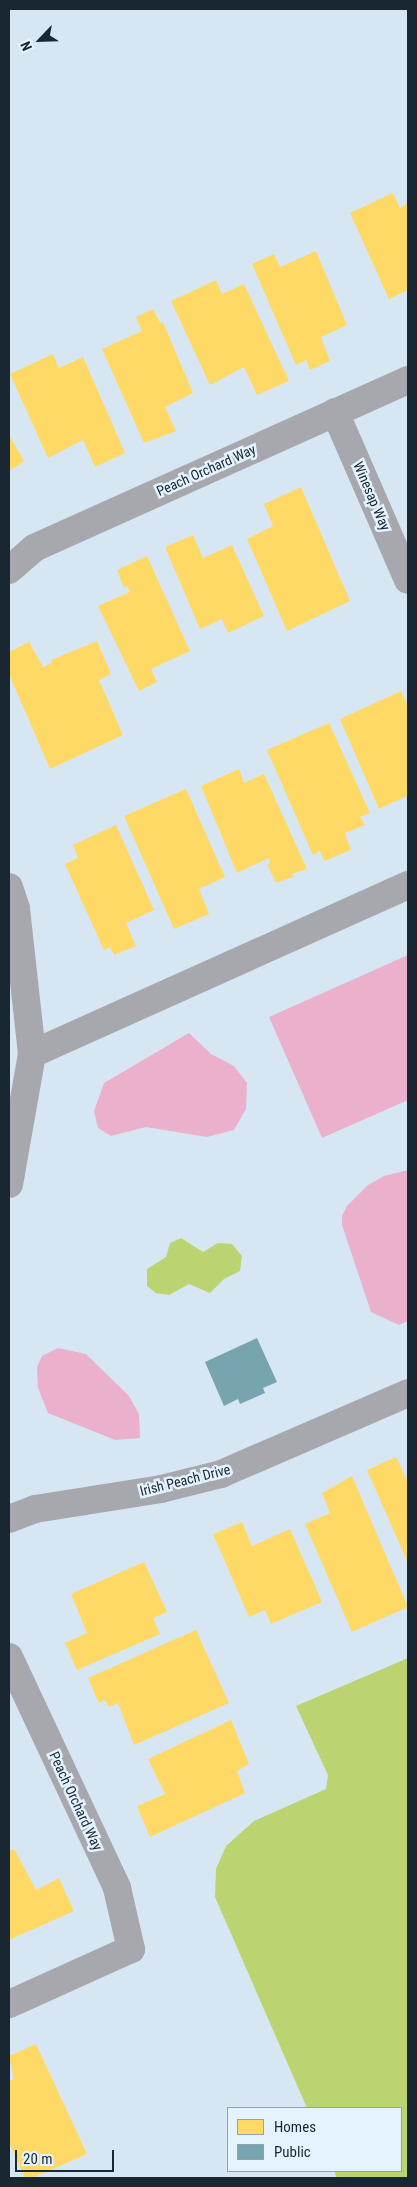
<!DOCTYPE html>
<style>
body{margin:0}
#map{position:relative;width:417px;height:2187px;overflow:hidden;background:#d6e7f3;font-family:"Roboto Condensed",sans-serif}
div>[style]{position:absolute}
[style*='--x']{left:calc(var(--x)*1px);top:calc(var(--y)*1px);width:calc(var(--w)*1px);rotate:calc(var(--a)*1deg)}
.green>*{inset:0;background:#ebb1cc}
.water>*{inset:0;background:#bbd471}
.homes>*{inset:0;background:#ffd966}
.public>*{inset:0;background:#76a5af}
.street>*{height:28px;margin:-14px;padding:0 14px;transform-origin:14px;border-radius:14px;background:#a7a8ae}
span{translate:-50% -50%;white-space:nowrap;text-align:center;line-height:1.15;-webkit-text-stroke:5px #e4f3ff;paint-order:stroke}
.street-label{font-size:14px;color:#182731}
.frame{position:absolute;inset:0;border:10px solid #182731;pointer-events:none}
.legend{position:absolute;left:227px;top:2107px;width:175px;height:65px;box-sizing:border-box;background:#e4f3ff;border:1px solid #92a1ad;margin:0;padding:6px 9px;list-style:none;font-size:15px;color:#182731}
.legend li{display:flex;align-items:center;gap:10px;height:25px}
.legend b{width:25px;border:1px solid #92a1ad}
.north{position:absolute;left:15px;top:15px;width:50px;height:50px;-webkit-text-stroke:4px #e4f3ff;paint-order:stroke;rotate:246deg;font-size:14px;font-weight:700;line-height:20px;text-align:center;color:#182731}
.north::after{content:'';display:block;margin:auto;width:18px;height:22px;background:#182731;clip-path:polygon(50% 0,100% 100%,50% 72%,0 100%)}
.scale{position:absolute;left:15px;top:2150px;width:99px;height:22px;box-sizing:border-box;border:2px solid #182731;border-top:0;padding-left:6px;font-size:15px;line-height:18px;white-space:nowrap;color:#182731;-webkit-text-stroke:4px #e4f3ff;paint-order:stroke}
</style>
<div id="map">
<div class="green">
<i style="clip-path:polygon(408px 955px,408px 1100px,322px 1138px,269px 1017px)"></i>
<i style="clip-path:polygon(189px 1033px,211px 1054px,234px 1066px,247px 1083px,246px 1109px,234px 1130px,207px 1137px,146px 1127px,111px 1136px,98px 1128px,94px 1111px,104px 1083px)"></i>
<i style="clip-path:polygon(408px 1170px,408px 1321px,399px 1325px,371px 1312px,342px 1225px,342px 1216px,347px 1206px,368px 1185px,384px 1176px)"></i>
<i style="clip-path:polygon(58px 1348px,86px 1354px,129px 1396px,139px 1414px,140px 1438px,115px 1440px,48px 1413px,38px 1388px,37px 1367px,42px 1356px)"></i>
</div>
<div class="water">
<i style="clip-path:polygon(181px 1238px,203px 1252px,218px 1243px,232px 1244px,242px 1256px,240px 1271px,224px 1279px,210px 1293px,189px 1284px,169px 1295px,156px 1293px,147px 1286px,147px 1269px,166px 1257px,170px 1243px)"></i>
<i style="clip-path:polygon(408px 1658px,408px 2178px,337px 2178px,334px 2171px,401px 2171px,401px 2108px,307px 2108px,215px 1897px,216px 1869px,226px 1846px,254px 1821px,326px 1789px,328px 1775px,296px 1706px)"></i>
</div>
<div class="homes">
<i style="clip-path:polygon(393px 193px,400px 208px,408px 203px,408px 290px,389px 299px,350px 213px)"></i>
<i style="clip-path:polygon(316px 251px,347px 325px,321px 337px,330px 361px,310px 370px,306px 360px,296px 365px,252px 264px,274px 254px,280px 267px)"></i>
<i style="clip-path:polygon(216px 280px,222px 294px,244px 284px,289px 381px,257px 395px,244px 367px,210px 385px,171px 301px)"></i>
<i style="clip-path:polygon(153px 309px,160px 323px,163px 322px,193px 393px,165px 407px,176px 431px,144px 443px,102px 349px,142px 331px,136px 317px)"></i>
<i style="clip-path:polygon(53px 354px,59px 368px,83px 357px,125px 453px,95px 467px,83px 440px,48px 458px,10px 374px)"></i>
<i style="clip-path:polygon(9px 435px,24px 461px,9px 471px)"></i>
<i style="clip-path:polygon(301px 487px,350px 601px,287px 631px,247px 539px,273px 526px,264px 504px)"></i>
<i style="clip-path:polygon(193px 535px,203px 558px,232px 545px,264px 616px,228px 633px,222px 619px,200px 629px,165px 547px)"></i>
<i style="clip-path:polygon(147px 556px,190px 651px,151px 669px,157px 682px,139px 691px,98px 606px,130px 592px,127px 586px,124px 588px,117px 570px)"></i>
<i style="clip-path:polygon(97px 641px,111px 674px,99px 680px,123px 735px,50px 769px,9px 674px,9px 652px,29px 642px,43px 667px,52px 663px,51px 660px)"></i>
<i style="clip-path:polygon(401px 691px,408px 707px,408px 800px,407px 796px,379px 809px,340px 719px)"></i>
<i style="clip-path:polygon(329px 723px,370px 813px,360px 817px,365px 825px,345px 833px,351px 850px,324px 861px,320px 851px,313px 855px,267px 750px)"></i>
<i style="clip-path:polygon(239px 769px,244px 783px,264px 774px,307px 869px,292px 874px,293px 877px,276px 883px,267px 864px,270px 863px,269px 858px,237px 873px,201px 786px)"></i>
<i style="clip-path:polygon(186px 789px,225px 877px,199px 889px,209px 914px,174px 929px,124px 816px)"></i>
<i style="clip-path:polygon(116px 825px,154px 910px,126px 923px,136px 946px,114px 955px,110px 947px,104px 950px,65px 864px,78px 858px,73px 845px)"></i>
<i style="clip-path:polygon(396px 1457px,408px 1482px,408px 1563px,367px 1470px)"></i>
<i style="clip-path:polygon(352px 1476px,408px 1607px,352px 1632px,305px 1524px,330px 1513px,322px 1493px)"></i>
<i style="clip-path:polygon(242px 1522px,252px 1546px,290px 1529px,322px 1602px,271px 1624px,265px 1610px,249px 1617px,213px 1534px)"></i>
<i style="clip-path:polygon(144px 1562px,167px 1612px,153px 1618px,160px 1634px,77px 1670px,65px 1643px,87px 1633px,71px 1594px)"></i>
<i style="clip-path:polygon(196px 1630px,229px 1703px,134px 1745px,118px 1703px,109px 1707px,105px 1700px,99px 1703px,88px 1678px)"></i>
<i style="clip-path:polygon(231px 1720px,249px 1764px,237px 1771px,245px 1793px,150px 1837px,137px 1806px,165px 1794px,148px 1759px)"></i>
<i style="clip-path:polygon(14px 1849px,36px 1890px,59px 1878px,74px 1911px,9px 1940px,9px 1851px)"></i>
<i style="clip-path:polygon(36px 2044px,87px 2154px,32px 2178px,25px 2178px,9px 2142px,9px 2081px,14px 2079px,9px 2056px)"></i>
</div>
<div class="public">
<i style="clip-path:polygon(257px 1338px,277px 1382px,263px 1388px,265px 1393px,240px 1404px,238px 1399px,224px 1406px,205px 1362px)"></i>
</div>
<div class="street">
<i style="--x:335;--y:412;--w:183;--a:66.5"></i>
<i style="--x:9;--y:570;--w:33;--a:-41"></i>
<i style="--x:34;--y:548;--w:410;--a:-24.2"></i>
<i style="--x:9;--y:887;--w:23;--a:72"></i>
<i style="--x:16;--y:909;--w:146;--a:83.7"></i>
<i style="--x:32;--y:1054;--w:132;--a:100"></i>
<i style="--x:32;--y:1054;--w:412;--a:-24.2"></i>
<i style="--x:9;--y:1519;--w:28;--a:-21"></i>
<i style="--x:35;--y:1509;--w:128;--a:-9"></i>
<i style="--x:161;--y:1489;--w:62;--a:-14"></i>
<i style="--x:221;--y:1474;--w:204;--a:-23.4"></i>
<i style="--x:9;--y:1657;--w:255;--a:64.9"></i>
<i style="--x:117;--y:1888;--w:63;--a:77.1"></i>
<i style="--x:131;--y:1949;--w:134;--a:155.7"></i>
</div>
<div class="street-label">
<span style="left:206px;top:470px;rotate:-24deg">Peach Orchard Way</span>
<span style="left:372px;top:496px;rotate:67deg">Winesap Way</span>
<span style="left:185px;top:1480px;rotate:-14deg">Irish Peach Drive</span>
<span style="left:76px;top:1801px;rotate:65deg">Peach Orchard Way</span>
</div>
<div class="frame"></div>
<ul class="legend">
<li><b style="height:14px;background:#ffd966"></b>Homes</li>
<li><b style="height:14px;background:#76a5af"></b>Public</li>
</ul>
<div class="north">N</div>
<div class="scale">20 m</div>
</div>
